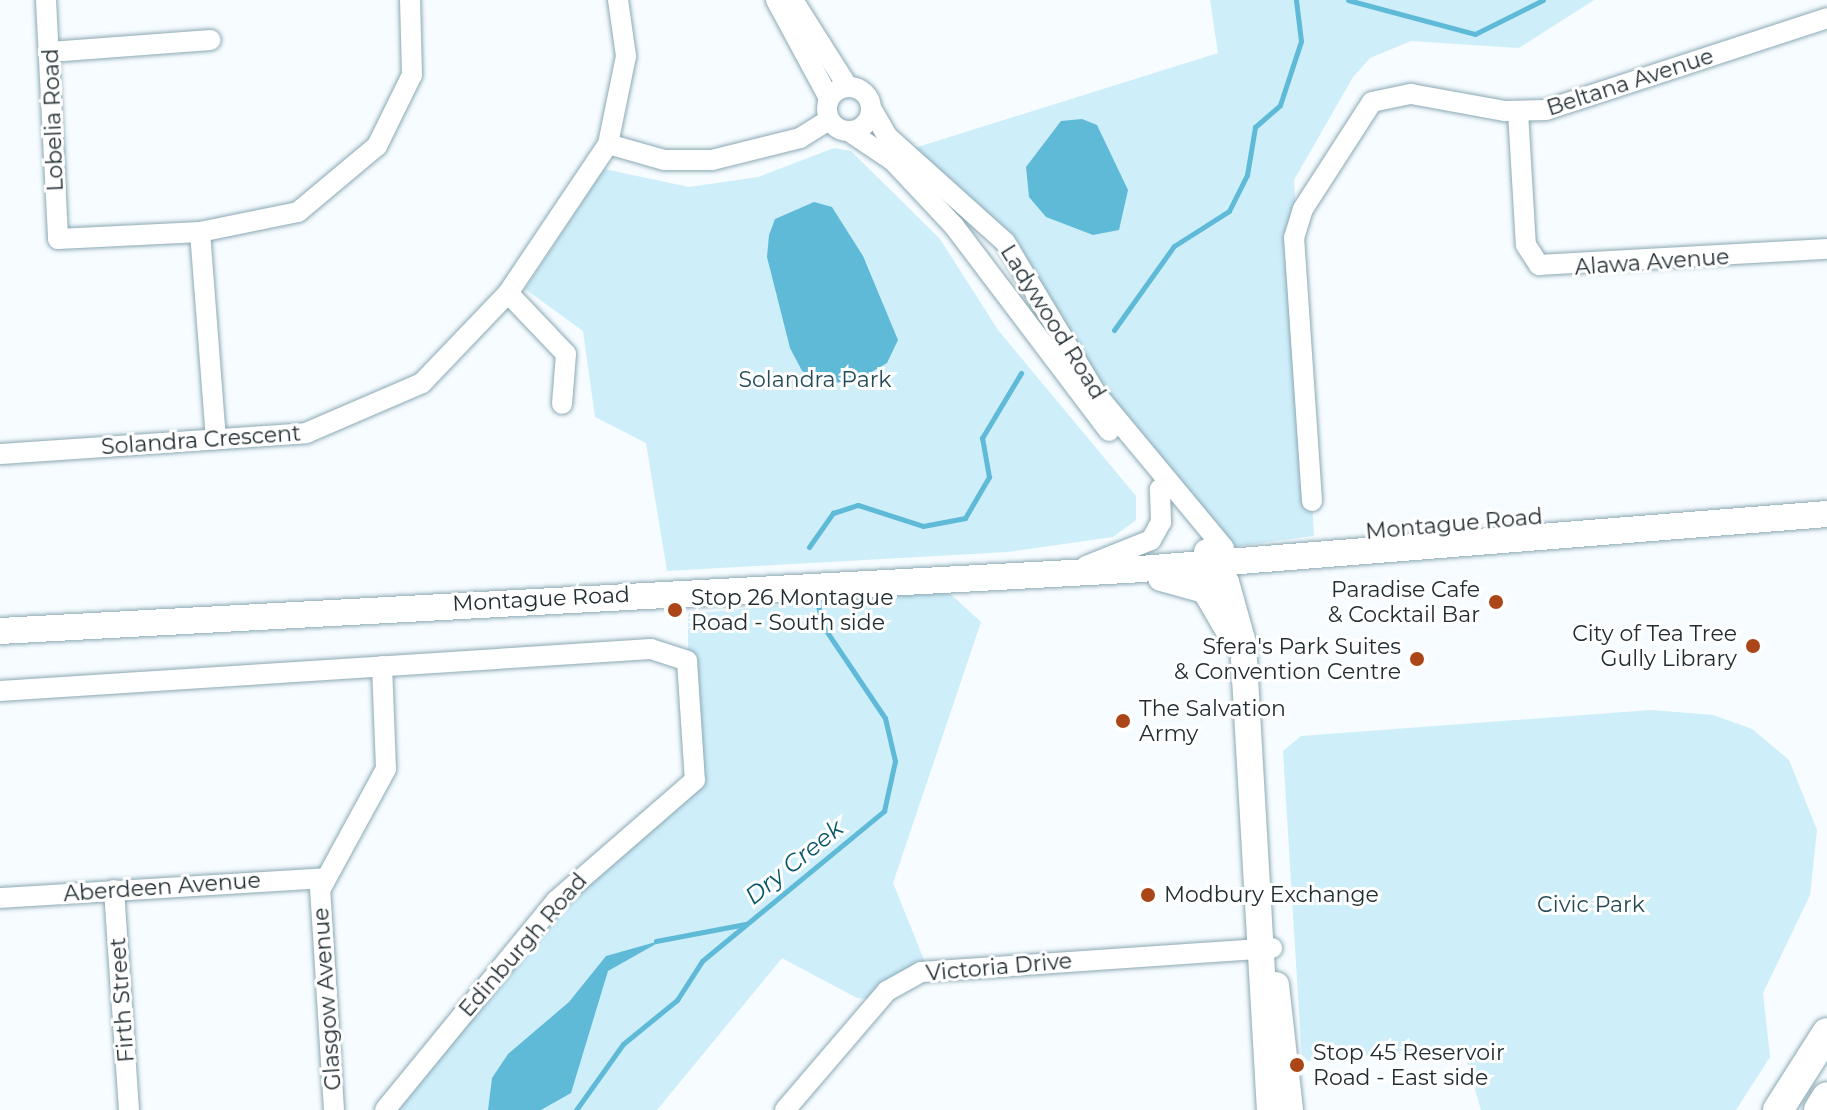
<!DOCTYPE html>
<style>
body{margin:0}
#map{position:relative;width:1827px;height:1110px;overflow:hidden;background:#f6fcff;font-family:Montserrat,sans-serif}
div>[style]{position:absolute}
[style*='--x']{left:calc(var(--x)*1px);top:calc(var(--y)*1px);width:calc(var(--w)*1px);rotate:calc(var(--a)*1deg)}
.green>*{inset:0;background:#ceeefa}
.water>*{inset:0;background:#5fbad7}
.stream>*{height:5px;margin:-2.5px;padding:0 2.5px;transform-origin:2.5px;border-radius:2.5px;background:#5fbad7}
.roads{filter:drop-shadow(0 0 2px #8ba9b4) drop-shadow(0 0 2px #8ba9b4)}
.minor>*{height:20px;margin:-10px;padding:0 10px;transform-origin:10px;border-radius:10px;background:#fff}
.minor>.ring{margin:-10px;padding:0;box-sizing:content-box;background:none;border:20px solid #fff;border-radius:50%}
.major>*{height:26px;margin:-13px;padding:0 13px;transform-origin:13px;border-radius:13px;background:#fff}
.highway>*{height:30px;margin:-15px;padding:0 15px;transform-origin:15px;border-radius:15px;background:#fff}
.dots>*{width:22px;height:22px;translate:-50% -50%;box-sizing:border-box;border:4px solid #fff;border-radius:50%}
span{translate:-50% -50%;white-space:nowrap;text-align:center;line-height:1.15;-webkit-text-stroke:6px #fff;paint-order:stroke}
.street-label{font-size:22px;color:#222e33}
.park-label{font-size:22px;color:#234b58}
.poi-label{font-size:22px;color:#222e33}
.right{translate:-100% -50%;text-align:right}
.left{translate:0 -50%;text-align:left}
.water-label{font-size:24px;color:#07576b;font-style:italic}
</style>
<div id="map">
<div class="green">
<i style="clip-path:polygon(1210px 0,1594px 0,1519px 48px,1411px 41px,1370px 58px,1353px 77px,1294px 180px,1314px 536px,1224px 548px,1135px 447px,1033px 283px,905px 151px,1218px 53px)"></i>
<i style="clip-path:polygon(834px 148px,851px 151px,940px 239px,998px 330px,1136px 496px,1136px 520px,1113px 537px,1007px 552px,667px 571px,646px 443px,595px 417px,583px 331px,525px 289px,604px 169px,689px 187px,758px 177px)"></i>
<i style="clip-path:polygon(946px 590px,981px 622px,893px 883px,929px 972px,880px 1000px,857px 998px,782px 958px,657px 1110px,385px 1110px,520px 945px,688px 790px,688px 614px)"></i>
<i style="clip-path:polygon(1651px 710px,1713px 715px,1752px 729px,1789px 760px,1817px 830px,1810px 895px,1763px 993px,1770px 1057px,1736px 1110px,1481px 1110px,1463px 1049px,1302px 1061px,1283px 751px,1301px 736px)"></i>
</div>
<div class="water">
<i style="clip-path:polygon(1082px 119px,1097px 125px,1128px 190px,1119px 230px,1093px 235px,1046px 217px,1029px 197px,1026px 167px,1061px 121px)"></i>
<i style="clip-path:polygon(814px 202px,832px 207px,863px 256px,898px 340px,887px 363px,858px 380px,825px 384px,802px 371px,790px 348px,767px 257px,769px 235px,775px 219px)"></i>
<i style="clip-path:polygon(663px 940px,608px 971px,571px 1093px,541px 1110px,488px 1110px,492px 1078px,508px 1054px,569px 1002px,606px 956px)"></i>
</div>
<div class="stream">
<i style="--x:1348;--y:0;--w:131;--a:15"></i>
<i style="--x:1475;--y:34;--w:76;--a:-26.6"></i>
<i style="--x:1114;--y:330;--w:103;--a:-54.5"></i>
<i style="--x:1174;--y:246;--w:65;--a:-32.5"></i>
<i style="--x:1229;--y:211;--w:40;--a:-63.4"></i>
<i style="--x:1247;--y:175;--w:49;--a:-80.5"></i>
<i style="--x:1255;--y:127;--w:33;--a:-41"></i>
<i style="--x:1280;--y:105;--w:67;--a:-71.8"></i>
<i style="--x:1301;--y:41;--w:41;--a:-97"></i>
<i style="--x:809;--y:547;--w:42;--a:-54.8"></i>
<i style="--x:833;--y:513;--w:26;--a:-18"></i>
<i style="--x:858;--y:505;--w:68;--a:17.9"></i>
<i style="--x:923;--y:526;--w:43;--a:-10.8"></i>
<i style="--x:965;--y:518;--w:48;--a:-59.7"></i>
<i style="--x:989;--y:477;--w:40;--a:-100"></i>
<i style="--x:982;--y:438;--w:76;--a:-59"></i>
<i style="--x:656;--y:941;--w:91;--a:-10.8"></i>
<i style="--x:576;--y:1110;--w:81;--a:-54.5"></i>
<i style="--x:623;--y:1044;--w:70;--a:-39.2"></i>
<i style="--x:677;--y:1000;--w:46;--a:-57.3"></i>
<i style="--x:702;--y:961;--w:236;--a:-39.5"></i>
<i style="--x:884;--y:811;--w:51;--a:-77.6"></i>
<i style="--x:895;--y:761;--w:44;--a:-103.1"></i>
<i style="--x:885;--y:718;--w:115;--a:-124"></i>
<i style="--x:821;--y:623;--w:19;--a:-99"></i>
</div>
<div class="roads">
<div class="minor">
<i style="--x:46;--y:0;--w:239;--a:87.1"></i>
<i style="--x:58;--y:239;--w:142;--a:-2.8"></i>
<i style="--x:200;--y:232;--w:100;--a:-11.5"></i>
<i style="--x:298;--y:212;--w:103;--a:-39.9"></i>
<i style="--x:377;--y:146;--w:79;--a:-63.8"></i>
<i style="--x:412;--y:75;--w:75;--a:-91.5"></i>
<i style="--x:776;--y:0;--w:111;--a:61.6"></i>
<i style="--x:793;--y:0;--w:103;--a:57.7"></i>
<i style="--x:50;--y:52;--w:161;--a:-4.3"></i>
<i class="ring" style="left:827px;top:87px;width:24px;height:24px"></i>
<i style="--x:871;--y:108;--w:34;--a:60"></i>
<i style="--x:888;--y:137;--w:157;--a:41.9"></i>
<i style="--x:1005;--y:242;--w:179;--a:59"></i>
<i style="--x:1097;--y:395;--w:199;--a:50.3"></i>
<i style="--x:1518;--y:112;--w:133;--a:86.6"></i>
<i style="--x:1526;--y:245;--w:24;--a:57"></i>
<i style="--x:1539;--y:265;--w:288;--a:-3.2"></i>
<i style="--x:850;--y:132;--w:52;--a:34"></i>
<i style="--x:893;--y:161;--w:89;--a:46.8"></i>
<i style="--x:954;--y:226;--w:257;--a:52.9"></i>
<i style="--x:608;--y:144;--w:58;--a:15.9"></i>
<i style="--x:664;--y:160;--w:48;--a:0"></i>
<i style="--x:712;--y:160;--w:91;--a:-14"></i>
<i style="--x:800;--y:138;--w:34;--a:-32"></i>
<i style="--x:200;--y:232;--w:208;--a:85.6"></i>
<i style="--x:508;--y:293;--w:84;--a:46.4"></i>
<i style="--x:566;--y:354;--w:50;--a:94.6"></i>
<i style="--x:0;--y:454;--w:307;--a:-3.9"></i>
<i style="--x:306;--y:433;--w:126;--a:-23.3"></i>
<i style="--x:422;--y:383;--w:124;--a:-46.3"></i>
<i style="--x:508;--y:293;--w:179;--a:-56.1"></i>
<i style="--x:608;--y:144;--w:90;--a:-78.4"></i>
<i style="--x:626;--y:56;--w:57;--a:-98.1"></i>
<i style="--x:1312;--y:501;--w:264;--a:-93.9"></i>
<i style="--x:1294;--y:238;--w:30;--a:-73"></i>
<i style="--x:1303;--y:209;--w:127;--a:-57.2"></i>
<i style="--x:1372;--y:102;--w:40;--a:-12"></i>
<i style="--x:1411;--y:94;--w:96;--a:10.3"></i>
<i style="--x:1505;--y:111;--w:41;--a:-1.4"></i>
<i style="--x:1546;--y:110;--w:296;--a:-18.1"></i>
<i style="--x:1086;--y:566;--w:70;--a:-21.8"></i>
<i style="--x:1151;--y:540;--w:21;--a:-61"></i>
<i style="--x:1161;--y:522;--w:33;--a:-92"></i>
<i style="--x:0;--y:691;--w:652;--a:-3.69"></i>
<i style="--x:651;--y:649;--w:38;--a:18"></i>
<i style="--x:687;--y:661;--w:119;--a:86.2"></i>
<i style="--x:695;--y:780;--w:184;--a:139"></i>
<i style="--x:556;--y:901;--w:270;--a:129.3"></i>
<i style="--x:114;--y:890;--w:221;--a:86.1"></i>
<i style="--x:0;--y:898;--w:324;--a:-3.5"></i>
<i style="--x:334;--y:1110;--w:220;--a:-93.6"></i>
<i style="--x:320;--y:890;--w:138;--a:-61.4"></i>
<i style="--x:386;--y:769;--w:103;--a:-92.2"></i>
<i style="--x:785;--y:1110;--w:157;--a:-49.4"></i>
<i style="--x:887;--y:991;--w:39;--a:-29"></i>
<i style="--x:921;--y:972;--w:352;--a:-3.9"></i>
</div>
<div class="major">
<i style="--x:1207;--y:552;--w:36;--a:58"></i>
<i style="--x:1226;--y:582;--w:63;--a:74.4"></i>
<i style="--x:1243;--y:643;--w:468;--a:86.7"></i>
<i style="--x:1161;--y:578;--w:46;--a:15.3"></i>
<i style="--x:1205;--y:590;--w:50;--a:59.8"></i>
<i style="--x:0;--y:631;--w:1130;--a:-3.1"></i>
<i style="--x:1128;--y:570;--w:701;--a:-4.58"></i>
<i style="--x:1276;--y:985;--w:126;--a:83.6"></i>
</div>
<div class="highway">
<i style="--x:1778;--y:1110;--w:91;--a:-57.5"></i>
<i style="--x:1819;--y:1110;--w:15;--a:-58"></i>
</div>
</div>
<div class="dots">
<i style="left:1496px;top:602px;background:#aa4617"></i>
<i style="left:675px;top:610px;background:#aa4617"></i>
<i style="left:1753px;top:646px;background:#aa4617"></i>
<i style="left:1417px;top:659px;background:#aa4617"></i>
<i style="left:1123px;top:721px;background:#aa4617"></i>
<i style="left:1148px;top:895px;background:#aa4617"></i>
<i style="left:1297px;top:1065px;background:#aa4617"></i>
</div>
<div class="street-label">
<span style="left:1630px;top:82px;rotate:-18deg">Beltana Avenue</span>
<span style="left:53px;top:120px;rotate:-92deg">Lobelia Road</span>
<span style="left:1652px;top:262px;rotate:-4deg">Alawa Avenue</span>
<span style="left:1053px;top:322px;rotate:58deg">Ladywood Road</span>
<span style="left:201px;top:440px;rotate:-4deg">Solandra Crescent</span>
<span style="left:1454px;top:524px;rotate:-5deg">Montague Road</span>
<span style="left:541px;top:599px;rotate:-3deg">Montague Road</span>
<span style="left:162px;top:887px;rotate:-4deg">Aberdeen Avenue</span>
<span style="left:523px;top:945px;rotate:-49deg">Edinburgh Road</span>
<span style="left:999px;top:967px;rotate:-5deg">Victoria Drive</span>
<span style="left:327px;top:999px;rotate:-94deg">Glasgow Avenue</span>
<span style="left:122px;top:1000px;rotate:-94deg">Firth Street</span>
</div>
<div class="park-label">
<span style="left:815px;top:380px">Solandra Park</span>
<span style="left:1591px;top:905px">Civic Park</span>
</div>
<div class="poi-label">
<span class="right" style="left:1480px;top:602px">Paradise Cafe<br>&amp; Cocktail Bar</span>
<span class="left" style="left:691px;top:610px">Stop 26 Montague<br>Road - South side</span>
<span class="right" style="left:1737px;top:646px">City of Tea Tree<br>Gully Library</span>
<span class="right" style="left:1401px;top:659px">Sfera's Park Suites<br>&amp; Convention Centre</span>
<span class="left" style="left:1139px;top:721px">The Salvation<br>Army</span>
<span class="left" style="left:1164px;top:895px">Modbury Exchange</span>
<span class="left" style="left:1313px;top:1065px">Stop 45 Reservoir<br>Road - East side</span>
</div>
<div class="water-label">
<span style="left:794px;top:862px;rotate:-39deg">Dry Creek</span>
</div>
</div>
